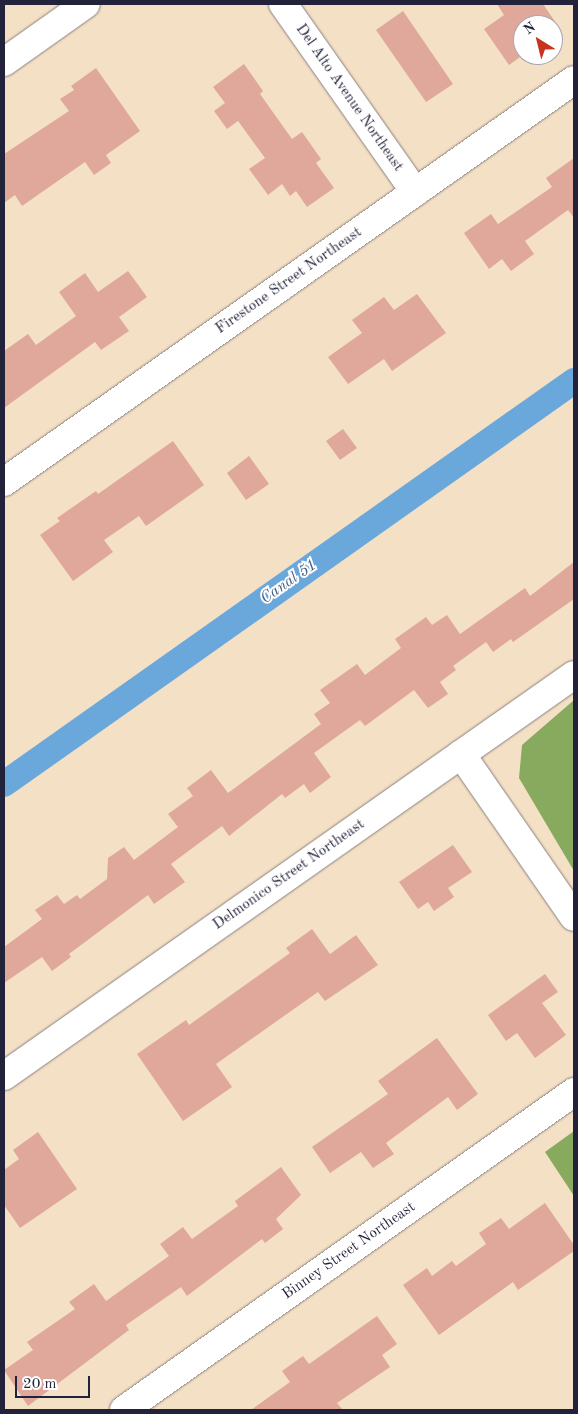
<!DOCTYPE html>
<style>
body{margin:0}
#map{position:relative;width:578px;height:1414px;overflow:hidden;background:#f4e0c5;font-family:"Old Standard TT",serif}
div>[style]{position:absolute}
[style*='--x']{left:calc(var(--x)*1px);top:calc(var(--y)*1px);width:calc(var(--w)*1px);rotate:calc(var(--a)*1deg)}
.forest>*{inset:0;background:#88aa5e}
.canal>*{height:26px;margin:-13px;padding:0 13px;transform-origin:13px;border-radius:13px;background:#6aa8dc}
.building>*{inset:0;background:#dfa89b}
.roads{filter:drop-shadow(0 0 1px #8b8180) drop-shadow(0 0 1px #8b8180)}
.minor>*{height:28px;margin:-14px;padding:0 14px;transform-origin:14px;border-radius:14px;background:#fff}
span{translate:-50% -50%;white-space:nowrap;text-align:center;line-height:1.15;-webkit-text-stroke:4px #fff;paint-order:stroke}
.street-label{font-size:15px;color:#22223b}
.water-label{font-size:16px;color:#425e83;font-style:italic}
.frame{position:absolute;inset:0;border:5px solid #22223b;pointer-events:none}
.north{position:absolute;left:513px;top:15px;width:50px;height:50px;box-sizing:border-box;background:#fff;border:1px solid #a7a7b1;border-radius:50%;rotate:324deg;font-size:14px;font-weight:700;line-height:20px;text-align:center;color:#22223b}
.north::after{content:'';display:block;margin:auto;width:18px;height:22px;background:#c8321e;clip-path:polygon(50% 0,100% 100%,50% 72%,0 100%)}
.scale{position:absolute;left:15px;top:1376px;width:75px;height:22px;box-sizing:border-box;border:2px solid #22223b;border-top:0;padding-left:6px;font-size:15px;line-height:18px;white-space:nowrap;color:#22223b;-webkit-text-stroke:4px #fff;paint-order:stroke}
</style>
<div id="map">
<div class="forest">
<i style="clip-path:polygon(574px 700px,574px 871px,519px 778px,522px 745px)"></i>
<i style="clip-path:polygon(574px 1131px,574px 1196px,545px 1152px)"></i>
</div>
<div class="canal">
<i style="--x:4;--y:784;--w:698;--a:-35.26"></i>
</div>
<div class="building">
<i style="clip-path:polygon(497px 4px,543px 4px,560px 29px,553px 34px,553px 25px,523px 25px,523px 55px,509px 65px,484px 29px,504px 15px)"></i>
<i style="clip-path:polygon(403px 11px,453px 84px,426px 102px,376px 30px)"></i>
<i style="clip-path:polygon(244px 64px,263px 91px,260px 94px,292px 139px,302px 132px,321px 159px,316px 163px,334px 188px,307px 207px,296px 191px,290px 196px,282px 184px,268px 195px,249px 169px,265px 158px,238px 121px,227px 129px,214px 111px,225px 103px,213px 87px)"></i>
<i style="clip-path:polygon(96px 68px,140px 131px,106px 155px,111px 163px,94px 175px,85px 162px,22px 206px,15px 195px,4px 203px,4px 154px,69px 111px,60px 99px,74px 90px,71px 86px)"></i>
<i style="clip-path:polygon(574px 158px,574px 218px,568px 210px,525px 241px,534px 254px,511px 271px,502px 259px,489px 269px,464px 233px,491px 214px,498px 224px,552px 187px,546px 178px)"></i>
<i style="clip-path:polygon(128px 271px,147px 297px,119px 317px,129px 331px,101px 350px,95px 342px,4px 408px,4px 351px,28px 334px,36px 345px,76px 316px,59px 292px,85px 273px,98px 292px)"></i>
<i style="clip-path:polygon(417px 294px,446px 333px,392px 371px,384px 359px,348px 384px,328px 357px,362px 333px,352px 320px,384px 297px,394px 310px)"></i>
<i style="clip-path:polygon(343px 429px,357px 448px,340px 460px,326px 441px)"></i>
<i style="clip-path:polygon(173px 441px,204px 485px,146px 526px,139px 516px,104px 540px,113px 552px,73px 581px,40px 535px,60px 521px,57px 518px,96px 491px,98px 494px)"></i>
<i style="clip-path:polygon(249px 456px,269px 484px,246px 500px,227px 473px)"></i>
<i style="clip-path:polygon(574px 562px,574px 599px,513px 642px,511px 639px,493px 652px,486px 642px,453px 666px,456px 670px,440px 682px,448px 694px,428px 708px,414px 690px,365px 726px,360px 720px,314px 753px,331px 777px,310px 793px,304px 784px,285px 798px,282px 794px,229px 836px,222px 826px,171px 864px,185px 882px,154px 904px,148px 895px,69px 954px,71px 957px,52px 971px,42px 957px,4px 983px,4px 947px,42px 919px,35px 910px,57px 895px,64px 904px,77px 895px,80px 899px,107px 879px,108px 858px,124px 847px,134px 860px,178px 827px,168px 814px,193px 796px,187px 788px,211px 770px,228px 793px,321px 724px,314px 714px,330px 703px,320px 690px,357px 664px,365px 675px,401px 648px,395px 639px,426px 617px,432px 625px,447px 615px,460px 634px,525px 588px,530px 596px)"></i>
<i style="clip-path:polygon(453px 845px,472px 872px,448px 888px,454px 897px,434px 911px,428px 902px,418px 909px,399px 882px)"></i>
<i style="clip-path:polygon(312px 929px,330px 954px,356px 935px,378px 965px,325px 1001px,318px 992px,216px 1064px,232px 1087px,183px 1121px,137px 1054px,186px 1020px,189px 1025px,290px 953px,286px 948px)"></i>
<i style="clip-path:polygon(545px 974px,558px 992px,542px 1003px,566px 1035px,535px 1058px,517px 1033px,506px 1041px,488px 1015px)"></i>
<i style="clip-path:polygon(437px 1038px,478px 1094px,457px 1110px,448px 1097px,386px 1143px,394px 1154px,373px 1168px,361px 1152px,330px 1173px,312px 1147px,388px 1094px,378px 1081px)"></i>
<i style="clip-path:polygon(38px 1132px,77px 1189px,20px 1228px,4px 1205px,4px 1170px,19px 1159px,13px 1150px)"></i>
<i style="clip-path:polygon(281px 1167px,301px 1195px,276px 1219px,283px 1229px,265px 1243px,262px 1239px,187px 1296px,181px 1287px,126px 1325px,129px 1330px,28px 1406px,4px 1370px,33px 1350px,27px 1342px,75px 1309px,69px 1302px,94px 1284px,106px 1301px,169px 1256px,160px 1244px,183px 1227px,192px 1239px,238px 1206px,235px 1201px)"></i>
<i style="clip-path:polygon(545px 1203px,574px 1245px,574px 1251px,518px 1290px,513px 1282px,439px 1335px,403px 1285px,427px 1268px,432px 1276px,452px 1261px,456px 1266px,486px 1244px,479px 1233px,501px 1218px,509px 1229px)"></i>
<i style="clip-path:polygon(377px 1316px,397px 1344px,382px 1355px,390px 1367px,337px 1403px,343px 1410px,251px 1410px,290px 1382px,282px 1371px,303px 1356px,309px 1364px)"></i>
</div>
<div class="roads">
<div class="minor">
<i style="--x:283;--y:4;--w:230;--a:54.9"></i>
<i style="--x:4;--y:62;--w:100;--a:-35.3"></i>
<i style="--x:4;--y:482;--w:697;--a:-35.19"></i>
<i style="--x:461;--y:754;--w:198;--a:55.3"></i>
<i style="--x:4;--y:1076;--w:697;--a:-35.13"></i>
<i style="--x:124;--y:1410;--w:551;--a:-35.25"></i>
</div>
</div>
<div class="street-label">
<span style="left:349px;top:98px;rotate:55deg">Del Alto Avenue Northeast</span>
<span style="left:289px;top:281px;rotate:-35deg">Firestone Street Northeast</span>
<span style="left:289px;top:875px;rotate:-35deg">Delmonico Street Northeast</span>
<span style="left:349px;top:1251px;rotate:-35deg">Binney Street Northeast</span>
</div>
<div class="water-label">
<span style="left:289px;top:582px;rotate:-35deg">Canal 51</span>
</div>
<div class="frame"></div>
<div class="north">N</div>
<div class="scale">20 m</div>
</div>
